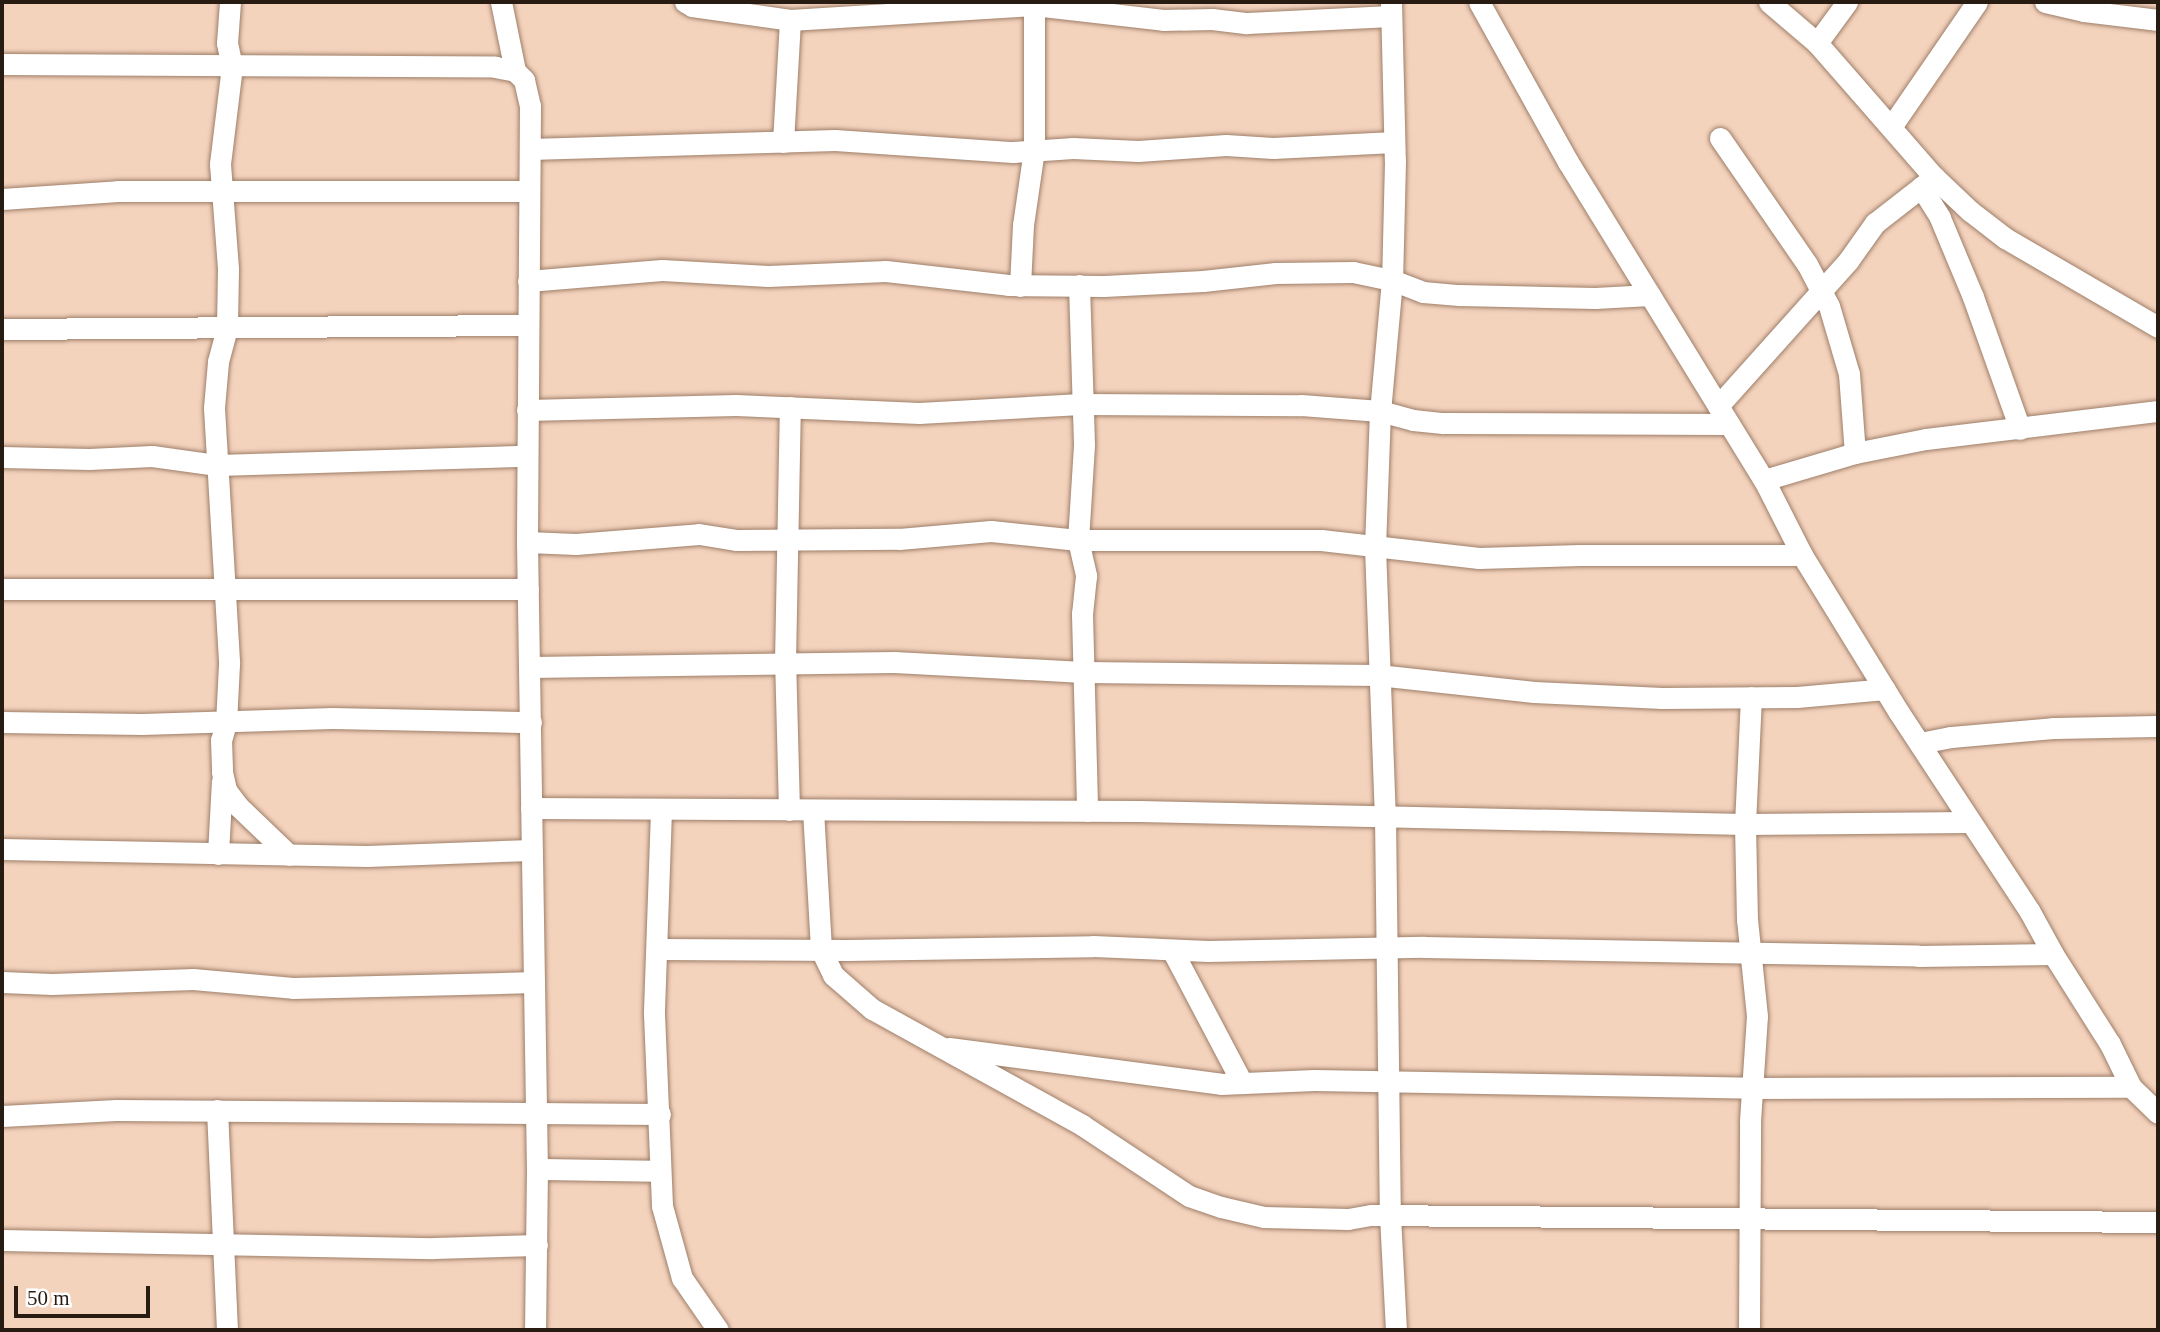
<!DOCTYPE html>
<style>
body{margin:0}
#map{position:relative;width:2160px;height:1332px;overflow:hidden;background:#fdf6f1;font-family:Georgia,serif}
div>[style]{position:absolute}
[style*='--x']{left:calc(var(--x)*1px);top:calc(var(--y)*1px);width:calc(var(--w)*1px);rotate:calc(var(--a)*1deg)}
.green>*{inset:0;background:#f4d3bd}
.roads{filter:drop-shadow(0 0 2px #9e7f69) drop-shadow(0 0 2px #9e7f69)}
.minor>*{height:21px;margin:-10.5px;padding:0 10.5px;transform-origin:10.5px;border-radius:10.5px;background:#fff}
span{translate:-50% -50%;white-space:nowrap;text-align:center;line-height:1.15;-webkit-text-stroke:7px #fff;paint-order:stroke}
.frame{position:absolute;inset:0;border:4px solid #271b12;pointer-events:none}
.scale{position:absolute;left:14px;top:1286px;width:136px;height:32px;box-sizing:border-box;border:4px solid #271b12;border-top:0;padding-left:9px;font-size:21px;line-height:24px;white-space:nowrap;color:#271b12;-webkit-text-stroke:5px #fff;paint-order:stroke}
</style>
<div id="map">
<div class="green">
<i style="clip-path:polygon(2px 2px,2158px 2px,2158px 1330px,2px 1330px)"></i>
</div>
<div class="roads">
<div class="minor">
<i style="--x:230;--y:2;--w:41;--a:94.2"></i>
<i style="--x:227;--y:43;--w:24;--a:78"></i>
<i style="--x:232;--y:66;--w:99;--a:97"></i>
<i style="--x:220;--y:164;--w:105;--a:85.6"></i>
<i style="--x:228;--y:269;--w:59;--a:91"></i>
<i style="--x:227;--y:328;--w:35;--a:105"></i>
<i style="--x:218;--y:362;--w:46;--a:95"></i>
<i style="--x:214;--y:408;--w:256;--a:86.6"></i>
<i style="--x:229;--y:664;--w:59;--a:92.9"></i>
<i style="--x:226;--y:723;--w:18;--a:106"></i>
<i style="--x:221;--y:740;--w:32;--a:88"></i>
<i style="--x:222;--y:772;--w:18;--a:77"></i>
<i style="--x:226;--y:790;--w:21;--a:53"></i>
<i style="--x:239;--y:807;--w:69;--a:43.8"></i>
<i style="--x:501;--y:2;--w:70;--a:78.5"></i>
<i style="--x:685;--y:2;--w:8;--a:30"></i>
<i style="--x:692;--y:6;--w:99;--a:8.1"></i>
<i style="--x:790;--y:20;--w:244;--a:-3.5"></i>
<i style="--x:1034;--y:5;--w:130;--a:6.6"></i>
<i style="--x:1163;--y:20;--w:49;--a:-1.2"></i>
<i style="--x:1212;--y:19;--w:35;--a:7"></i>
<i style="--x:1247;--y:23;--w:144;--a:-2.8"></i>
<i style="--x:1391;--y:2;--w:159;--a:88.6"></i>
<i style="--x:1395;--y:161;--w:119;--a:91.4"></i>
<i style="--x:1392;--y:280;--w:132;--a:95.2"></i>
<i style="--x:1380;--y:411;--w:136;--a:92.1"></i>
<i style="--x:1375;--y:547;--w:269;--a:87.9"></i>
<i style="--x:1385;--y:816;--w:400;--a:89.3"></i>
<i style="--x:1390;--y:1216;--w:114;--a:87"></i>
<i style="--x:1479;--y:2;--w:183;--a:60.9"></i>
<i style="--x:1568;--y:162;--w:374;--a:58.4"></i>
<i style="--x:1764;--y:480;--w:84;--a:63.1"></i>
<i style="--x:1802;--y:555;--w:183;--a:58.4"></i>
<i style="--x:1898;--y:711;--w:240;--a:56.7"></i>
<i style="--x:2030;--y:912;--w:48;--a:61.3"></i>
<i style="--x:2053;--y:954;--w:107;--a:57.7"></i>
<i style="--x:2110;--y:1044;--w:48;--a:64"></i>
<i style="--x:2131;--y:1087;--w:37;--a:44"></i>
<i style="--x:1769;--y:2;--w:63;--a:40.5"></i>
<i style="--x:1817;--y:43;--w:178;--a:48.9"></i>
<i style="--x:1934;--y:177;--w:50;--a:43.4"></i>
<i style="--x:1970;--y:211;--w:44;--a:37.6"></i>
<i style="--x:2005;--y:238;--w:177;--a:30.2"></i>
<i style="--x:2045;--y:2;--w:40;--a:13"></i>
<i style="--x:2084;--y:11;--w:75;--a:6.9"></i>
<i style="--x:1817;--y:43;--w:51;--a:-53.8"></i>
<i style="--x:2;--y:64;--w:493;--a:0.3"></i>
<i style="--x:495;--y:67;--w:20;--a:11"></i>
<i style="--x:515;--y:71;--w:13;--a:45"></i>
<i style="--x:524;--y:80;--w:27;--a:77"></i>
<i style="--x:530;--y:106;--w:436;--a:90.4"></i>
<i style="--x:527;--y:542;--w:627;--a:89.09"></i>
<i style="--x:537;--y:1169;--w:161;--a:90.7"></i>
<i style="--x:1891;--y:127;--w:152;--a:-55.5"></i>
<i style="--x:1720;--y:138;--w:153;--a:55.4"></i>
<i style="--x:1807;--y:264;--w:47;--a:62.4"></i>
<i style="--x:1829;--y:306;--w:71;--a:73.6"></i>
<i style="--x:1849;--y:374;--w:79;--a:85.7"></i>
<i style="--x:783;--y:142;--w:122;--a:-86.7"></i>
<i style="--x:530;--y:149;--w:305;--a:-1.7"></i>
<i style="--x:835;--y:140;--w:178;--a:3.9"></i>
<i style="--x:1013;--y:152;--w:60;--a:-3.8"></i>
<i style="--x:1073;--y:148;--w:65;--a:2.6"></i>
<i style="--x:1138;--y:151;--w:88;--a:-3.9"></i>
<i style="--x:1226;--y:145;--w:47;--a:3.7"></i>
<i style="--x:1273;--y:148;--w:121;--a:-2.8"></i>
<i style="--x:1921;--y:187;--w:36;--a:58"></i>
<i style="--x:1940;--y:218;--w:86;--a:67.3"></i>
<i style="--x:1973;--y:297;--w:140;--a:70.4"></i>
<i style="--x:2;--y:199;--w:116;--a:-3.9"></i>
<i style="--x:118;--y:191;--w:411;--a:0"></i>
<i style="--x:528;--y:281;--w:134;--a:-4.7"></i>
<i style="--x:662;--y:270;--w:106;--a:3.2"></i>
<i style="--x:768;--y:276;--w:118;--a:-2.4"></i>
<i style="--x:886;--y:271;--w:123;--a:6.5"></i>
<i style="--x:1008;--y:285;--w:96;--a:0.6"></i>
<i style="--x:1104;--y:286;--w:99;--a:-2.9"></i>
<i style="--x:1203;--y:281;--w:73;--a:-6.3"></i>
<i style="--x:1276;--y:273;--w:77;--a:-0.7"></i>
<i style="--x:1353;--y:272;--w:40;--a:12"></i>
<i style="--x:1392;--y:280;--w:33;--a:21"></i>
<i style="--x:1423;--y:292;--w:36;--a:5"></i>
<i style="--x:1459;--y:295;--w:136;--a:1.3"></i>
<i style="--x:1595;--y:298;--w:55;--a:-3.1"></i>
<i style="--x:1079;--y:285;--w:160;--a:88.2"></i>
<i style="--x:1084;--y:445;--w:95;--a:93.6"></i>
<i style="--x:1078;--y:540;--w:37;--a:77"></i>
<i style="--x:1086;--y:576;--w:38;--a:96"></i>
<i style="--x:1082;--y:614;--w:197;--a:88.5"></i>
<i style="--x:1020;--y:286;--w:61;--a:-87.2"></i>
<i style="--x:1023;--y:225;--w:76;--a:-81.7"></i>
<i style="--x:1034;--y:150;--w:148;--a:-90"></i>
<i style="--x:2;--y:329;--w:525;--a:-0.44"></i>
<i style="--x:1718;--y:406;--w:195;--a:-48.1"></i>
<i style="--x:1848;--y:261;--w:47;--a:-54.6"></i>
<i style="--x:1875;--y:223;--w:75;--a:-37.9"></i>
<i style="--x:527;--y:410;--w:209;--a:-1.4"></i>
<i style="--x:736;--y:405;--w:183;--a:2.5"></i>
<i style="--x:919;--y:413;--w:162;--a:-3.2"></i>
<i style="--x:1081;--y:404;--w:220;--a:0.3"></i>
<i style="--x:1301;--y:405;--w:79;--a:4.3"></i>
<i style="--x:1380;--y:411;--w:34;--a:15"></i>
<i style="--x:1413;--y:420;--w:30;--a:6"></i>
<i style="--x:1443;--y:423;--w:286;--a:0.2"></i>
<i style="--x:2;--y:457;--w:87;--a:1.3"></i>
<i style="--x:89;--y:459;--w:63;--a:-2.7"></i>
<i style="--x:152;--y:456;--w:66;--a:7.9"></i>
<i style="--x:217;--y:465;--w:309;--a:-1.7"></i>
<i style="--x:1764;--y:480;--w:95;--a:-16.5"></i>
<i style="--x:1855;--y:453;--w:72;--a:-11.2"></i>
<i style="--x:1926;--y:439;--w:234;--a:-6.9"></i>
<i style="--x:527;--y:542;--w:49;--a:2.3"></i>
<i style="--x:576;--y:544;--w:123;--a:-4.6"></i>
<i style="--x:699;--y:534;--w:37;--a:9"></i>
<i style="--x:736;--y:540;--w:163;--a:-0.4"></i>
<i style="--x:899;--y:539;--w:92;--a:-5"></i>
<i style="--x:991;--y:531;--w:87;--a:5.9"></i>
<i style="--x:1078;--y:540;--w:243;--a:0"></i>
<i style="--x:1321;--y:540;--w:159;--a:6.5"></i>
<i style="--x:1479;--y:558;--w:101;--a:-1.7"></i>
<i style="--x:1580;--y:555;--w:222;--a:0"></i>
<i style="--x:2;--y:589;--w:526;--a:0"></i>
<i style="--x:530;--y:667;--w:364;--a:-0.8"></i>
<i style="--x:894;--y:662;--w:189;--a:3"></i>
<i style="--x:1083;--y:672;--w:295;--a:0.6"></i>
<i style="--x:1378;--y:675;--w:157;--a:6.2"></i>
<i style="--x:1534;--y:692;--w:128;--a:2.7"></i>
<i style="--x:1662;--y:698;--w:135;--a:-0.4"></i>
<i style="--x:1797;--y:697;--w:88;--a:-5.2"></i>
<i style="--x:2;--y:722;--w:140;--a:0.8"></i>
<i style="--x:142;--y:724;--w:190;--a:-1.8"></i>
<i style="--x:332;--y:718;--w:199;--a:1.2"></i>
<i style="--x:1920;--y:743;--w:32;--a:-11"></i>
<i style="--x:1951;--y:737;--w:102;--a:-5"></i>
<i style="--x:2053;--y:728;--w:105;--a:-1.1"></i>
<i style="--x:531;--y:808;--w:608;--a:0.28"></i>
<i style="--x:1139;--y:811;--w:606;--a:1.23"></i>
<i style="--x:1745;--y:824;--w:224;--a:-0.5"></i>
<i style="--x:661;--y:810;--w:204;--a:92"></i>
<i style="--x:654;--y:1014;--w:192;--a:87.6"></i>
<i style="--x:662;--y:1206;--w:75;--a:74.5"></i>
<i style="--x:682;--y:1278;--w:63;--a:55.3"></i>
<i style="--x:789;--y:810;--w:148;--a:-91.5"></i>
<i style="--x:785;--y:662;--w:255;--a:-88.9"></i>
<i style="--x:813;--y:810;--w:140;--a:86.7"></i>
<i style="--x:821;--y:950;--w:28;--a:64"></i>
<i style="--x:833;--y:975;--w:52;--a:41.1"></i>
<i style="--x:872;--y:1009;--w:240;--a:28.9"></i>
<i style="--x:1082;--y:1125;--w:128;--a:33.6"></i>
<i style="--x:1189;--y:1196;--w:34;--a:19"></i>
<i style="--x:1221;--y:1207;--w:44;--a:13.1"></i>
<i style="--x:1264;--y:1217;--w:84;--a:1.4"></i>
<i style="--x:1348;--y:1219;--w:23;--a:-10"></i>
<i style="--x:1371;--y:1215;--w:787;--a:0.51"></i>
<i style="--x:2;--y:849;--w:365;--a:1.1"></i>
<i style="--x:367;--y:856;--w:164;--a:-2.1"></i>
<i style="--x:218;--y:854;--w:73;--a:-86.9"></i>
<i style="--x:658;--y:949;--w:189;--a:0.3"></i>
<i style="--x:847;--y:950;--w:246;--a:-0.9"></i>
<i style="--x:1093;--y:946;--w:115;--a:2.5"></i>
<i style="--x:1208;--y:951;--w:216;--a:-1.1"></i>
<i style="--x:1424;--y:947;--w:494;--a:1"></i>
<i style="--x:1918;--y:956;--w:135;--a:-0.8"></i>
<i style="--x:1172;--y:950;--w:150;--a:62.2"></i>
<i style="--x:2;--y:982;--w:50;--a:2.3"></i>
<i style="--x:52;--y:984;--w:141;--a:-2"></i>
<i style="--x:193;--y:979;--w:100;--a:5.1"></i>
<i style="--x:293;--y:988;--w:241;--a:-1.4"></i>
<i style="--x:949;--y:1048;--w:274;--a:7.5"></i>
<i style="--x:1221;--y:1084;--w:93;--a:-2.5"></i>
<i style="--x:1314;--y:1080;--w:440;--a:1"></i>
<i style="--x:1754;--y:1088;--w:377;--a:-0.2"></i>
<i style="--x:217;--y:1110;--w:220;--a:87.4"></i>
<i style="--x:2;--y:1116;--w:114;--a:-3"></i>
<i style="--x:116;--y:1110;--w:544;--a:0.42"></i>
<i style="--x:537;--y:1169;--w:122;--a:0.9"></i>
<i style="--x:2;--y:1240;--w:432;--a:1.1"></i>
<i style="--x:434;--y:1248;--w:103;--a:-1.7"></i>
<i style="--x:1749;--y:1330;--w:209;--a:-89.7"></i>
<i style="--x:1750;--y:1121;--w:105;--a:-86.2"></i>
<i style="--x:1757;--y:1016;--w:97;--a:-95.9"></i>
<i style="--x:1747;--y:920;--w:96;--a:-91.2"></i>
<i style="--x:1745;--y:824;--w:127;--a:-87.3"></i>
</div>
</div>
<div class="frame"></div>
<div class="scale">50 m</div>
</div>
